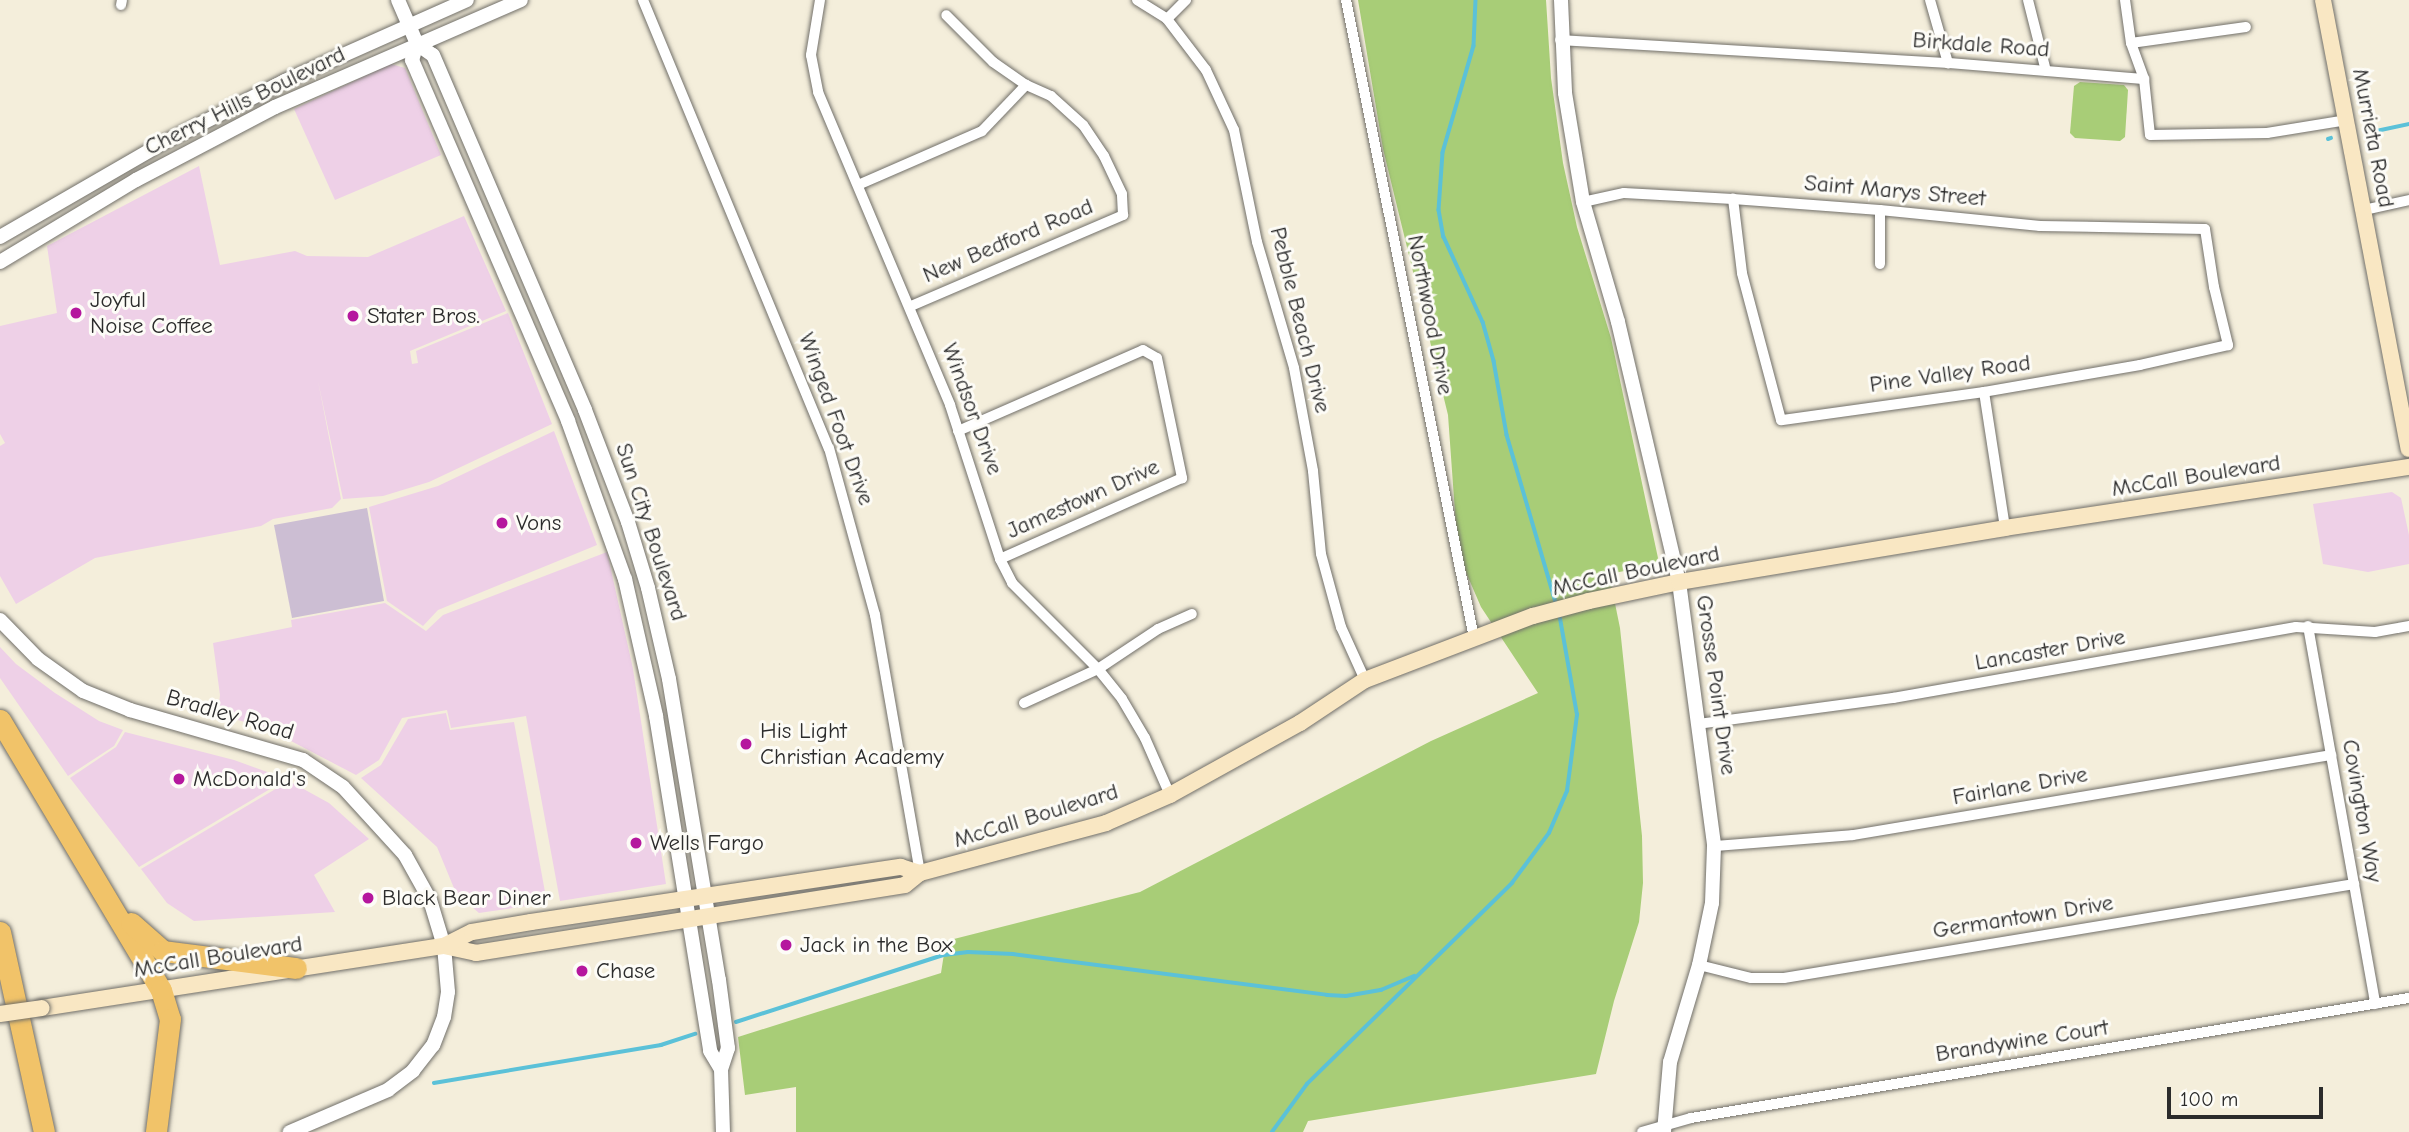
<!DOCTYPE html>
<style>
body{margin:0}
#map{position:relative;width:2409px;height:1132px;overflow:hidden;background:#f4eedb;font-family:"Comic Neue",sans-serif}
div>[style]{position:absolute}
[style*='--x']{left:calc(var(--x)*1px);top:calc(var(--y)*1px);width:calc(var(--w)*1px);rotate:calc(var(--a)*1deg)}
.built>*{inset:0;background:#eed0e7}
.industrial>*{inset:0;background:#ccbed3}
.green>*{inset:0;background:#a8cd77}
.stream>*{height:3.5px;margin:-1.75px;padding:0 1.75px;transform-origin:1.75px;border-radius:1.75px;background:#5bc1d8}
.roads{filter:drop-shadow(0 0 2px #716f69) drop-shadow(0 0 2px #716f69)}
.minor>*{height:10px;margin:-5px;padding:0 5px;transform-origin:5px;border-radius:5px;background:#fff}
.tertiary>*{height:14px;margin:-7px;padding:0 7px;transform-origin:7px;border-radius:7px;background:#fff}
.secondary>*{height:16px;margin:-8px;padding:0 8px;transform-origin:8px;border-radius:8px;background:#f9e7c3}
.motorway>*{height:21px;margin:-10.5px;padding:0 10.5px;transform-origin:10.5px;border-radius:10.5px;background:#f1c369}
.bridges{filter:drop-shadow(0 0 2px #716f69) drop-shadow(0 0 2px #716f69)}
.secondary-bridge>*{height:16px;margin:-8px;padding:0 8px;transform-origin:8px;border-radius:8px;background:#f9e7c3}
.dots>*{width:19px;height:19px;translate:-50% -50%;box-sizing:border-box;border:4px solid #fdfcf7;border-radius:50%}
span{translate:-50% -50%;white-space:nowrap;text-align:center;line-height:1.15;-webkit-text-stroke:6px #fdfcf7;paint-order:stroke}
.street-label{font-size:23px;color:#2b2b2b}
.poi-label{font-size:23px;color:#2b2b2b}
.left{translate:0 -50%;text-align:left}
.scale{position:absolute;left:2167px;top:1087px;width:156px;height:32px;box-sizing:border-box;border:4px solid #2b2b2b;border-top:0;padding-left:9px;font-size:21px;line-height:24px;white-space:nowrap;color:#2b2b2b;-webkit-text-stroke:5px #fdfcf7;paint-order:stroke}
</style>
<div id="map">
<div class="built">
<i style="clip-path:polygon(391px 64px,405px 68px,441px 155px,335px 200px,294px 109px)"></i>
<i style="clip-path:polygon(199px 166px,220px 265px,295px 251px,307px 256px,368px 257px,464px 216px,506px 311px,410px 351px,412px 364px,418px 363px,416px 351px,508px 313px,552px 424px,429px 482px,383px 496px,343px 499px,318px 381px,341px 499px,332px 508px,273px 519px,261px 526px,95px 558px,16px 604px,0 576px,0 446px,5px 443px,0 434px,0 326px,57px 313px,47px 246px)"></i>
<i style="clip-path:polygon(554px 431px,597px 545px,438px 610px,423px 626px,387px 601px,369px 507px,438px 486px)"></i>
<i style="clip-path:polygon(2392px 492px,2401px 498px,2409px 535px,2409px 564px,2368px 572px,2323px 564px,2313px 504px)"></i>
<i style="clip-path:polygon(607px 552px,633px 669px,666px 884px,560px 901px,526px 716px,451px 728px,447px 710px,402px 718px,379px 760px,356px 775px,268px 729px,218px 714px,220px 695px,213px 643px,292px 627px,291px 620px,385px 603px,426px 631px,443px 615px)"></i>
<i style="clip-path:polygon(0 647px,16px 664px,55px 693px,99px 721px,123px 730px,114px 746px,68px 776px,0 678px)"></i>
<i style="clip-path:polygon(446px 713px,450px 730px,514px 722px,547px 903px,479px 913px,456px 893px,437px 847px,361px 778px,381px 765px,408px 719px)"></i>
<i style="clip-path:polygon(125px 732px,234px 760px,287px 779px,139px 867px,70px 778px,116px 747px)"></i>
<i style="clip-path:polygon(289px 781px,329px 803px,369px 839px,314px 875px,335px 912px,194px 921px,167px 903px,141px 869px)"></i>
</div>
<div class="industrial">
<i style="clip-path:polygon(367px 508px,384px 601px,292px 618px,274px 525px)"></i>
</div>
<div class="green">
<i style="clip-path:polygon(1358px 0,1546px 0,1551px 78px,1563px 163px,1577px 227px,1611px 338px,1658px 558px,1655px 565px,1609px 574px,1620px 628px,1642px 836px,1643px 883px,1639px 922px,1614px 1001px,1596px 1074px,1308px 1121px,1303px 1132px,796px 1132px,796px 1087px,745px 1095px,738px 1037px,941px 973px,946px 941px,1140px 892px,1431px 741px,1538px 693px,1481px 607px,1458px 554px,1448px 415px,1383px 149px)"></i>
<i style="clip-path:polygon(2080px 82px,2124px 85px,2128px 90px,2125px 137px,2120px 141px,2075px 138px,2070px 133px,2074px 86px)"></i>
</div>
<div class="stream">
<i style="--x:1476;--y:0;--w:46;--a:92.5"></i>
<i style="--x:1474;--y:46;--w:111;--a:106.2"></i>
<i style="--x:1443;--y:153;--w:57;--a:94"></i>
<i style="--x:1439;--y:210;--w:27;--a:80"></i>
<i style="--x:1444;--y:237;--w:94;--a:65.4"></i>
<i style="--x:1483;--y:322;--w:41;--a:74.2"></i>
<i style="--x:1494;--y:361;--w:75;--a:80"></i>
<i style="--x:1507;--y:435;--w:178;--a:73.7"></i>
<i style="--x:2367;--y:133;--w:43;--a:-12.1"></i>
<i style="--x:2328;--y:139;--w:3;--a:-18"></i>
<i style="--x:736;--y:1022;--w:219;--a:-17.9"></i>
<i style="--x:944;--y:955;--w:24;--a:-7"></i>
<i style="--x:968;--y:952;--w:45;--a:2.5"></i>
<i style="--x:1013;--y:954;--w:317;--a:7.4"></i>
<i style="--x:1327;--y:995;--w:19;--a:3"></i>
<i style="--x:1346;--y:996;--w:36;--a:-10"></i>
<i style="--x:1381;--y:990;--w:36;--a:-23"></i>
<i style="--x:434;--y:1083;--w:230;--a:-9.5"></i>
<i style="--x:661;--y:1045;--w:36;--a:-18"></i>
<i style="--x:1272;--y:1132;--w:59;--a:-53.9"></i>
<i style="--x:1307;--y:1084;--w:287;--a:-44.4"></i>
<i style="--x:1512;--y:883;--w:62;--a:-53.5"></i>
<i style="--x:1549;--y:833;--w:46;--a:-66.8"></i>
<i style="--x:1567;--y:791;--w:77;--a:-82.5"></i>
<i style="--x:1577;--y:715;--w:104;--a:-100"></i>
</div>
<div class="roads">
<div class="minor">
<i style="--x:643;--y:0;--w:485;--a:67.5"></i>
<i style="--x:829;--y:448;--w:173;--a:74.6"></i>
<i style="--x:875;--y:615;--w:262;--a:80.1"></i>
<i style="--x:820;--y:0;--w:56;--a:99.3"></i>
<i style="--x:811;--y:55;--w:38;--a:79"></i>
<i style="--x:818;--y:92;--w:340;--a:67.1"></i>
<i style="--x:950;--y:405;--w:162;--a:72"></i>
<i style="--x:1000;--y:559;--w:27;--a:63"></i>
<i style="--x:1012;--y:583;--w:122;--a:45"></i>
<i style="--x:1098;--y:669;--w:38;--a:51"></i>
<i style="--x:1122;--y:699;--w:45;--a:59.5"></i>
<i style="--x:1145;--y:738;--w:62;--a:66.3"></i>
<i style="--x:1137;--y:0;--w:36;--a:32"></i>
<i style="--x:1167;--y:19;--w:64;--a:52.6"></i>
<i style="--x:1206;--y:70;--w:66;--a:65"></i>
<i style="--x:1234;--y:130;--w:114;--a:78.4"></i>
<i style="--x:1257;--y:242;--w:131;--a:73.6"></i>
<i style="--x:1294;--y:368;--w:105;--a:79.5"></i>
<i style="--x:1313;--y:471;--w:83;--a:84.5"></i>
<i style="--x:1321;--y:554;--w:76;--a:74.7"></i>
<i style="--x:1341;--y:627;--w:58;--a:65.6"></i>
<i style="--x:1346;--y:0;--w:651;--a:78.66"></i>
<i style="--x:1930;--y:0;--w:66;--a:74.1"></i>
<i style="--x:2028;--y:0;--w:73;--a:75.8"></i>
<i style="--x:2125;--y:0;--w:43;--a:82.1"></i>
<i style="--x:2131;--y:43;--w:38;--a:70"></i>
<i style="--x:121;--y:5;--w:5;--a:-79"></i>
<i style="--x:1167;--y:19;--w:27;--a:-45"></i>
<i style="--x:1560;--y:40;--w:389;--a:3.4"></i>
<i style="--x:1948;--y:63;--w:197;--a:4.7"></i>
<i style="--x:2144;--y:79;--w:56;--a:83.9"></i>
<i style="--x:2150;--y:135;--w:117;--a:-1"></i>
<i style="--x:2267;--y:133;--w:81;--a:-9.2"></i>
<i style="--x:2131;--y:43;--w:116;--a:-7.9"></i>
<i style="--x:858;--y:185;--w:135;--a:-23.5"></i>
<i style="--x:982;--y:131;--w:64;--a:-46.3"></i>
<i style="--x:1583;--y:202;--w:42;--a:-12.4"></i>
<i style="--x:1624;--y:193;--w:109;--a:3.2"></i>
<i style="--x:1733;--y:199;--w:147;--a:4.3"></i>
<i style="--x:1880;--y:210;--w:161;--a:5.7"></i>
<i style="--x:2040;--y:226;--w:165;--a:1"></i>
<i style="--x:2205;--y:229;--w:59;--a:81.2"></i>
<i style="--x:2214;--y:287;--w:60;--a:76.4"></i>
<i style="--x:2228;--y:345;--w:90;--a:167.2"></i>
<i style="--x:2140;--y:365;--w:158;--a:170.2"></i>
<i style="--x:1984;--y:392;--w:205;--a:172.1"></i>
<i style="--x:1781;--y:420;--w:152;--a:-104.9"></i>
<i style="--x:1742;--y:273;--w:75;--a:-96.9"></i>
<i style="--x:2364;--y:210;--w:46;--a:-12.5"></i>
<i style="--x:1880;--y:264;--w:54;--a:-90"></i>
<i style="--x:911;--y:306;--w:231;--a:-23.2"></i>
<i style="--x:1123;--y:215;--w:21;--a:-93"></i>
<i style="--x:1122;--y:194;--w:42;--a:-115.3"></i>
<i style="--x:1104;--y:156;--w:37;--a:-124"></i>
<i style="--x:1083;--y:125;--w:43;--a:-137.8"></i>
<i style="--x:1051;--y:96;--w:27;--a:-156"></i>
<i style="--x:1026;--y:85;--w:40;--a:-145.1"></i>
<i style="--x:993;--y:62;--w:66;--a:-135"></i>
<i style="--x:1984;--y:392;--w:138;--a:81.2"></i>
<i style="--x:958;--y:431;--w:202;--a:-23.6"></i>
<i style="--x:1143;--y:350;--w:16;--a:30"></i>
<i style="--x:1157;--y:358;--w:123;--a:78.2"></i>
<i style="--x:1182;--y:478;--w:199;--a:156"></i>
<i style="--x:2308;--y:626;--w:384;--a:79.9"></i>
<i style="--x:1024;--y:703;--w:81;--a:-24.7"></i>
<i style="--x:1098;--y:669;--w:72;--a:-33.7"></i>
<i style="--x:1158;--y:629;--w:37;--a:-24"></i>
<i style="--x:1698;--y:724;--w:197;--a:-7.6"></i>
<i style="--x:1893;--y:698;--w:409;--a:-10"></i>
<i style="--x:2296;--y:627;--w:79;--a:3.6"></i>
<i style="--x:2375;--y:632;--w:35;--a:-10"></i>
<i style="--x:1714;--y:846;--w:139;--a:-4.5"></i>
<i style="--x:1853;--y:835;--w:485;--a:-9.5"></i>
<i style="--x:1699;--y:965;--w:54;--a:14"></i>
<i style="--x:1751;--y:978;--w:33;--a:0"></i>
<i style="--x:1784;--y:978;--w:578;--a:-9.36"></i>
<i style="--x:1642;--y:1132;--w:51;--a:-15.9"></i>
<i style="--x:1691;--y:1118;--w:728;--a:-9.49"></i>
</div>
<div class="tertiary">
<i style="--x:398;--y:0;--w:48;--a:66.6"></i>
<i style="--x:417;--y:44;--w:19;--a:35"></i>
<i style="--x:433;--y:55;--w:386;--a:66.8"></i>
<i style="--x:585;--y:410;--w:120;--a:69"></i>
<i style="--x:628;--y:522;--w:69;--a:73.1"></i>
<i style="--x:648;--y:588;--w:93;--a:77"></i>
<i style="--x:669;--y:679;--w:305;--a:80.6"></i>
<i style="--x:719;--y:980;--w:69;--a:82.5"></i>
<i style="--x:728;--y:1048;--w:22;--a:108"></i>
<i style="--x:721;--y:1069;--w:63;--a:88.2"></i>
<i style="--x:1561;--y:0;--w:93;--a:87.5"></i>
<i style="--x:1565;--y:93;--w:110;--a:80.6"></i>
<i style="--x:1583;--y:202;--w:125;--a:73.7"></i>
<i style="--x:1618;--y:322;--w:267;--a:76.8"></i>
<i style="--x:1679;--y:582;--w:266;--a:82.4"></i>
<i style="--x:1714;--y:846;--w:57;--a:92"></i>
<i style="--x:1712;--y:903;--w:63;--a:101.8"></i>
<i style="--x:1699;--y:965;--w:101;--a:106.6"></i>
<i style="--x:1670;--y:1062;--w:70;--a:94.9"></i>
<i style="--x:417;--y:44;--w:17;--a:107"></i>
<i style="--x:412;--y:60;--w:393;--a:66.6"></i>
<i style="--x:568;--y:421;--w:168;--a:70.2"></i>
<i style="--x:625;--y:579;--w:140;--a:77.2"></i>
<i style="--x:656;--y:716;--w:339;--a:80.8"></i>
<i style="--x:710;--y:1051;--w:21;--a:59"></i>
<i style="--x:0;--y:237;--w:186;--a:-30"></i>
<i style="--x:161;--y:144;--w:139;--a:-26.9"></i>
<i style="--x:285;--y:81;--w:199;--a:-24"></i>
<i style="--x:0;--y:262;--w:159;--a:-31.1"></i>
<i style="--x:136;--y:180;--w:157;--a:-27.7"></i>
<i style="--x:275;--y:107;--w:268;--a:-23.5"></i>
<i style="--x:0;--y:620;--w:54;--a:45.7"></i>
<i style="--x:38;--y:659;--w:55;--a:35.4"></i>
<i style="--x:83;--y:691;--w:51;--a:22"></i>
<i style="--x:130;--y:710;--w:180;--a:16.1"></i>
<i style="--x:303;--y:760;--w:48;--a:34"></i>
<i style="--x:343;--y:787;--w:92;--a:47.6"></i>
<i style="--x:405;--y:855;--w:51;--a:60.9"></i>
<i style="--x:430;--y:900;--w:48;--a:73.1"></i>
<i style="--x:444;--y:946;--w:46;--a:85"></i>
<i style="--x:448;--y:992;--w:25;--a:99"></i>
<i style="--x:444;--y:1017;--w:30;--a:111"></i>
<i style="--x:433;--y:1045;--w:33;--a:128"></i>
<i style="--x:413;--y:1071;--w:31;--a:143"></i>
<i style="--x:388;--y:1090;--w:107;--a:156.8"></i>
</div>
<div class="secondary">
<i style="--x:2323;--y:0;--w:457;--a:79.2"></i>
<i style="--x:444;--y:946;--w:33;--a:12"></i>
<i style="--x:476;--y:953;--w:434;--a:-9"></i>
<i style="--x:905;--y:885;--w:19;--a:-39"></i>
<i style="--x:920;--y:873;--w:193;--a:-15"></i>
<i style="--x:1106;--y:823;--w:70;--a:-23.6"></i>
<i style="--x:1170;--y:795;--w:149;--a:-29"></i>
<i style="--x:1300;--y:723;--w:78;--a:-33.5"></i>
<i style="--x:1365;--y:680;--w:180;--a:-20.9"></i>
<i style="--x:1533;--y:616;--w:58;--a:-15"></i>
<i style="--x:1589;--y:601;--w:92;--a:-11.9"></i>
<i style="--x:1679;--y:582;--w:330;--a:-9.4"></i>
<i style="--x:2005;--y:528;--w:409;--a:-8.6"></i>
<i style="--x:42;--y:1008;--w:407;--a:-8.8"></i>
<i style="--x:444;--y:946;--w:31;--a:-27"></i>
<i style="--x:472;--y:932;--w:60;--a:-9.6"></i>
<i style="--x:531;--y:922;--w:374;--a:-8.5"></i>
<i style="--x:901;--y:867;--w:20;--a:18"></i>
</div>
<div class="motorway">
<i style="--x:0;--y:720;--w:314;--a:59.2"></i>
<i style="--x:161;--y:990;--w:30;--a:73"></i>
<i style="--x:170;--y:1019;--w:114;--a:97.1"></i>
<i style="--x:131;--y:923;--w:43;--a:41.2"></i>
<i style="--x:163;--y:951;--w:134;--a:7.3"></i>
<i style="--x:0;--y:932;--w:205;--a:77.6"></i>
</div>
</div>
<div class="bridges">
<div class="secondary-bridge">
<i style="--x:0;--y:1014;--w:42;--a:-8.1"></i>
</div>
</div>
<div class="dots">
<i style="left:76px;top:313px;background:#b5179e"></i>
<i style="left:353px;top:316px;background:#b5179e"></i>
<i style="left:502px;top:523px;background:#b5179e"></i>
<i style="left:746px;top:744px;background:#b5179e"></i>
<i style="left:179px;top:779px;background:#b5179e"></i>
<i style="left:636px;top:843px;background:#b5179e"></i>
<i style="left:368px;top:898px;background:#b5179e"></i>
<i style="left:786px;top:945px;background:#b5179e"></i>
<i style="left:582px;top:971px;background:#b5179e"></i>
</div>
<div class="street-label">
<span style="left:1981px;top:45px;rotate:4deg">Birkdale Road</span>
<span style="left:245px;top:101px;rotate:-26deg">Cherry Hills Boulevard</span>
<span style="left:2373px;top:138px;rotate:79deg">Murrieta Road</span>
<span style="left:1895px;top:191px;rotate:5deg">Saint Marys Street</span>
<span style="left:1008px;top:241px;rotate:-23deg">New Bedford Road</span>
<span style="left:1430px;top:315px;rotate:79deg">Northwood Drive</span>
<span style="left:1300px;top:320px;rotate:76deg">Pebble Beach Drive</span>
<span style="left:1950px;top:374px;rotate:-8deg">Pine Valley Road</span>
<span style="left:972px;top:409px;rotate:70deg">Windsor Drive</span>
<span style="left:836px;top:419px;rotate:70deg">Winged Foot Drive</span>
<span style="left:2196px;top:476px;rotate:-9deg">McCall Boulevard</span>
<span style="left:1083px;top:499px;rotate:-24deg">Jamestown Drive</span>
<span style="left:651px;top:532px;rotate:72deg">Sun City Boulevard</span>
<span style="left:1636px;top:571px;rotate:-12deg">McCall Boulevard</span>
<span style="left:2050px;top:650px;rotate:-10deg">Lancaster Drive</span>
<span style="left:1716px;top:685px;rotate:82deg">Grosse Point Drive</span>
<span style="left:230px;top:715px;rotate:16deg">Bradley Road</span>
<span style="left:2020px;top:786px;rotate:-10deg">Fairlane Drive</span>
<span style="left:2362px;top:811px;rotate:80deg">Covington Way</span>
<span style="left:1036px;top:816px;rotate:-17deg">McCall Boulevard</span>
<span style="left:2023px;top:917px;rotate:-9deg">Germantown Drive</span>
<span style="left:218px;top:957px;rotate:-9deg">McCall Boulevard</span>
<span style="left:2022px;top:1041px;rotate:-9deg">Brandywine Court</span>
</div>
<div class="poi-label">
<span class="left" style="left:90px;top:313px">Joyful<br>Noise Coffee</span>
<span class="left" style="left:367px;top:316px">Stater Bros.</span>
<span class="left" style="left:516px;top:523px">Vons</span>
<span class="left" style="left:760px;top:744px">His Light<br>Christian Academy</span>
<span class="left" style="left:193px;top:779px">McDonald's</span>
<span class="left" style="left:650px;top:843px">Wells Fargo</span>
<span class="left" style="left:382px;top:898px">Black Bear Diner</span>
<span class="left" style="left:800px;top:945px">Jack in the Box</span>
<span class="left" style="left:596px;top:971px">Chase</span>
</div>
<div class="scale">100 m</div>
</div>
